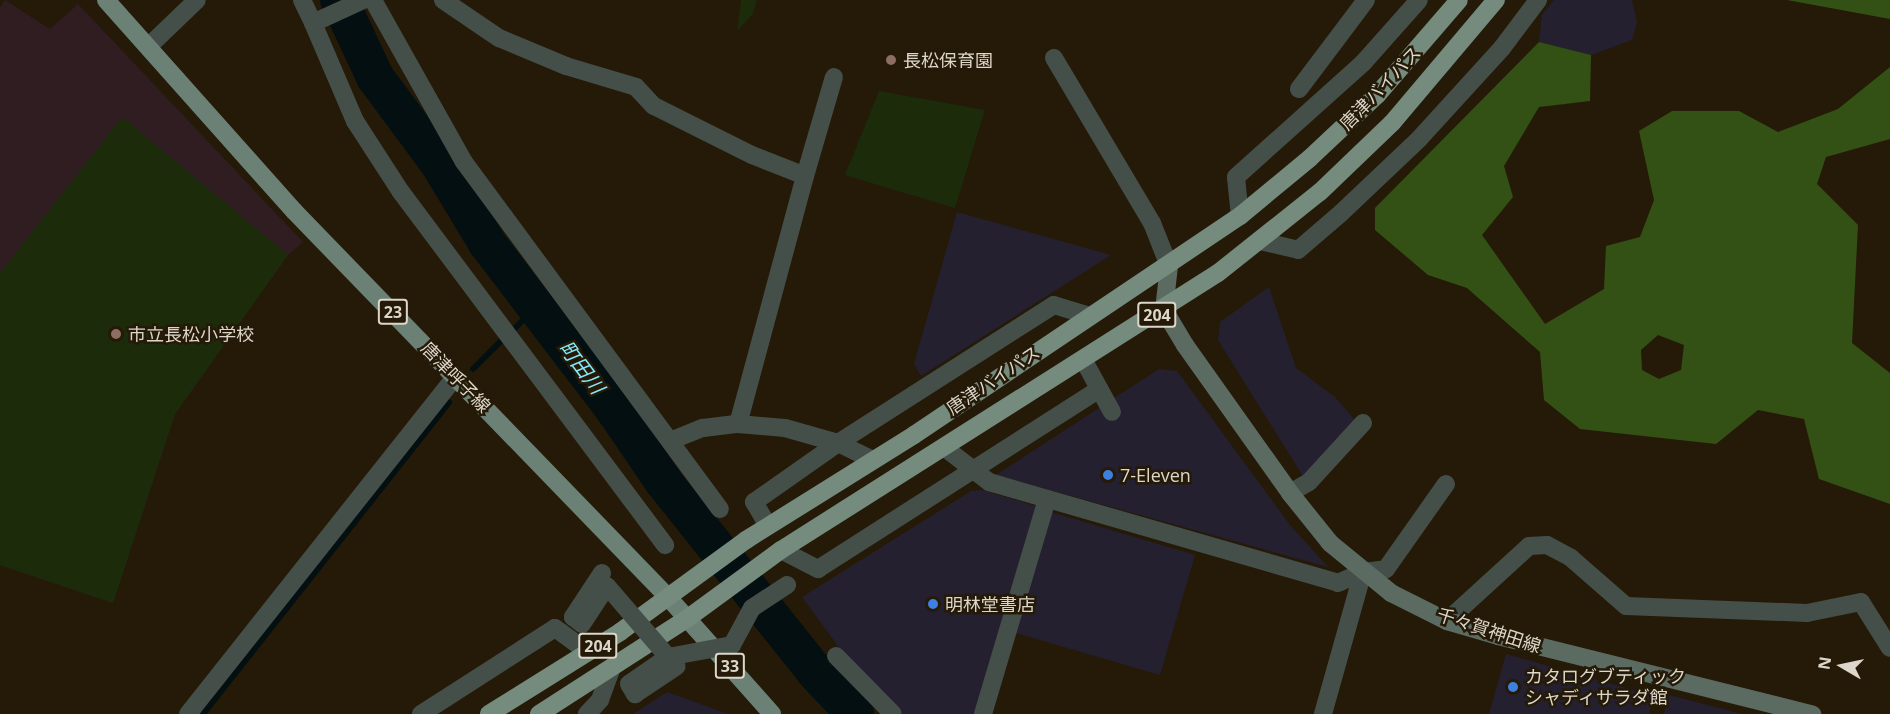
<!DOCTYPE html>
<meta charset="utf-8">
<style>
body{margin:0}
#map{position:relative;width:1890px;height:714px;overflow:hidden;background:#241a07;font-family:"Open Sans","Noto Sans JP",sans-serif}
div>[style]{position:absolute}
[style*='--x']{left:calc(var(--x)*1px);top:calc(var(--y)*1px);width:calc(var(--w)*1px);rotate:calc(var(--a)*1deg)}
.commercial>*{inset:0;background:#252030}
.education>*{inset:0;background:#2f1d22}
.green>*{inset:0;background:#1c2c0b}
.forest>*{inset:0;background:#345115}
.stream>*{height:6px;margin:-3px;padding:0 3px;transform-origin:3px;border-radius:3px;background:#040f12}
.river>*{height:38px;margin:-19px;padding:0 19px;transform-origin:19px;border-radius:19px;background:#040f12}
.pedestrian>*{height:18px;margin:-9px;padding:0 9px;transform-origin:9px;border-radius:9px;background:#454f49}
.minor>*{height:18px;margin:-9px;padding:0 9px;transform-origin:9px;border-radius:9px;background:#454f49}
.secondary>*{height:18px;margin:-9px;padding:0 9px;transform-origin:9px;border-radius:9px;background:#5b6b62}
.primary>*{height:18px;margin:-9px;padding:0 9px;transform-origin:9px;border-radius:9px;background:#6c8175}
.trunk>*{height:18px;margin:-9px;padding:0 9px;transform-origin:9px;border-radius:9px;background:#748b7e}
.pedestrian-bridge>*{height:18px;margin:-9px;padding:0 9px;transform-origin:9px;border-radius:9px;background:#454f49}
.dots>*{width:16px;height:16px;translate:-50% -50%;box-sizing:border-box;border:3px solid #241a07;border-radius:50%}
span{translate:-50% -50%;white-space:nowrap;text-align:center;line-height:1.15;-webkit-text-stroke:5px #241a07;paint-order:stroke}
.shield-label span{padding:2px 4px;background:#241a07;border:2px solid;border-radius:4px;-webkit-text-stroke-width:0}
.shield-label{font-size:16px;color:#ddd6ca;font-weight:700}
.poi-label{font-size:18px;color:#ddd6ca}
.left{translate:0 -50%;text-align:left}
.street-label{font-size:18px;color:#ddd6ca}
.water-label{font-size:20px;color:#84eafb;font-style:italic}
.north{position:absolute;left:1812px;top:636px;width:60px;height:60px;-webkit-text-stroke:4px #241a07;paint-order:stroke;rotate:279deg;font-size:16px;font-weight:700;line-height:24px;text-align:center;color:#ddd6ca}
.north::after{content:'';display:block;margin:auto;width:21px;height:27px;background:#ddd6ca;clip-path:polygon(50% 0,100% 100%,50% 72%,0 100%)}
</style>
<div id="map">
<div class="commercial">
<i style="clip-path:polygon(1554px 0,1632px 0,1637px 22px,1632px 40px,1591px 55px,1539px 42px,1542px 15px)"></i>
<i style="clip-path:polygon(957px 212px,1111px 255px,921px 376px,914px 364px)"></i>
<i style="clip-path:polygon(1269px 287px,1296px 368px,1335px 397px,1359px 425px,1306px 481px,1218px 340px,1220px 322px)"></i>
<i style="clip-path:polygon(1159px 369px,1177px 371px,1290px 525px,1328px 567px,996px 475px)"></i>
<i style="clip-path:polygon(982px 490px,1039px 507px,977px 714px,903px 714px,843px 653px,802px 597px,971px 491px)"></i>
<i style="clip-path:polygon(1051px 512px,1195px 555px,1160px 675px,1016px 633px)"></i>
<i style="clip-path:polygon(1506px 654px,1654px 696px,1649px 714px,1489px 714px)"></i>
<i style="clip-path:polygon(667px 692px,728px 714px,633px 714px)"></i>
<i style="clip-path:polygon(1669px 695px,1742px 714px,1664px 714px)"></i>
</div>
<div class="education">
<i style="clip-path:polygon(5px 0,50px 29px,78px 4px,303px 242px,288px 255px,175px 414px,113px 603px,0 565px,0 7px)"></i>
</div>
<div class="green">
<i style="clip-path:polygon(741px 0,757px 0,752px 15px,737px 31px)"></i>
<i style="clip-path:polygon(879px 91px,985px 110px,955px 208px,845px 175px)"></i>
<i style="clip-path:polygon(122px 117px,288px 255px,175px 414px,113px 603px,0 565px,0 273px)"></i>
</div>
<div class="forest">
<i style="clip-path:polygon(1787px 0,1890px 0,1890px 19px)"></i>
<i style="clip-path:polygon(evenodd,1539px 42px,1591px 55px,1590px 101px,1539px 107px,1504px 166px,1513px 197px,1482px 235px,1545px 324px,1604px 289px,1606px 246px,1640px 237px,1654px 200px,1639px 131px,1672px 111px,1739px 111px,1778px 132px,1838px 109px,1890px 67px,1890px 139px,1826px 157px,1817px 184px,1858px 225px,1852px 343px,1890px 373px,1890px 504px,1819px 479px,1804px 419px,1758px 410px,1716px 444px,1580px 429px,1544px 400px,1540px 352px,1467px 288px,1428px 275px,1375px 230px,1375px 208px,1539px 42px,1658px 335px,1684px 345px,1681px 370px,1659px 379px,1642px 370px,1641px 350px,1658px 335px)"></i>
</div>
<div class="stream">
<i style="--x:514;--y:329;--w:31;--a:-45"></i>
<i style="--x:473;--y:369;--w:40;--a:-45"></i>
<i style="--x:203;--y:714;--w:397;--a:-51.7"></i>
</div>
<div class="river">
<i style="--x:339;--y:0;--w:85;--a:64.9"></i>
<i style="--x:375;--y:77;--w:109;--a:53.5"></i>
<i style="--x:440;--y:165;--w:91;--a:58.9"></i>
<i style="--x:487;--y:243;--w:213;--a:52.6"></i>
<i style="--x:616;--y:412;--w:83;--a:55.7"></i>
<i style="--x:663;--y:481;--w:246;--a:51.4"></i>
<i style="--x:816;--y:673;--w:57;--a:46.4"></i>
</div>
<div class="pedestrian">
<i style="--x:313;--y:23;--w:107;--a:66.8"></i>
<i style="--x:355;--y:121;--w:85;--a:57.1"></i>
<i style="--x:401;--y:192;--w:441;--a:53.2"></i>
<i style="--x:668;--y:657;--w:47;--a:145.3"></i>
<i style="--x:629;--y:684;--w:12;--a:59"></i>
<i style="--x:635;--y:694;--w:50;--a:-33.7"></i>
</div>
<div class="minor">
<i style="--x:302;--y:0;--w:25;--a:64"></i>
<i style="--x:313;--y:23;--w:55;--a:-24.7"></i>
<i style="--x:373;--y:0;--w:186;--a:60.7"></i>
<i style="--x:464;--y:162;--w:431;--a:53.6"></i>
<i style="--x:443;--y:0;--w:68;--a:34.2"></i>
<i style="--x:499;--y:38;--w:73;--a:22.7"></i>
<i style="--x:566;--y:66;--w:73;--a:16.7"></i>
<i style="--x:636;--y:87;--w:26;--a:47"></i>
<i style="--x:654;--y:106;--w:110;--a:26.6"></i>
<i style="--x:752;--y:155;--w:57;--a:21.6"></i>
<i style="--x:805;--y:176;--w:257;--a:105.1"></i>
<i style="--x:149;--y:46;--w:66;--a:-43.8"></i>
<i style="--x:1054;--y:58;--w:192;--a:59.3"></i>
<i style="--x:1152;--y:223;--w:46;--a:68.4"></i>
<i style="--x:1299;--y:89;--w:111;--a:-53"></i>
<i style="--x:805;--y:176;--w:103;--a:-73.7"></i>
<i style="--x:1240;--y:216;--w:39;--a:-96"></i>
<i style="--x:1236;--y:177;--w:171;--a:-41.9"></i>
<i style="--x:1363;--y:63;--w:84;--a:-48.4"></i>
<i style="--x:1260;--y:241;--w:39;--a:13"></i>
<i style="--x:1298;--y:250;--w:57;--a:-40.7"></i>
<i style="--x:1341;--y:213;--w:108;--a:-43.5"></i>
<i style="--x:1419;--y:139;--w:123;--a:-47.6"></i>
<i style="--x:1502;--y:48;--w:60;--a:-53.1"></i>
<i style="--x:1084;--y:361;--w:58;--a:61.2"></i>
<i style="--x:670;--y:441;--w:35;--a:-22"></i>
<i style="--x:703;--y:428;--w:35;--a:-7"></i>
<i style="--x:738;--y:424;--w:47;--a:4.9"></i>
<i style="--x:785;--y:428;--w:55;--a:15.8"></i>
<i style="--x:838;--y:443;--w:39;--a:26"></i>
<i style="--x:945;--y:448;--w:56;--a:37.7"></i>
<i style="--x:989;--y:482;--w:363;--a:16.1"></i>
<i style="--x:1338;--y:583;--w:27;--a:-24"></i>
<i style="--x:1363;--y:572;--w:23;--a:-7"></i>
<i style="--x:1386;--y:569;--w:104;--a:-54.8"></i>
<i style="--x:1290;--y:493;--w:22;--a:-30"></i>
<i style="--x:1309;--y:482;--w:80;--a:-47.5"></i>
<i style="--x:768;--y:526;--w:28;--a:-120"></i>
<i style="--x:754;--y:502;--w:103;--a:-35.1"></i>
<i style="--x:838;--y:443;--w:256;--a:-32.6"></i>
<i style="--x:1054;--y:305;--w:37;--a:17"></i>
<i style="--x:781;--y:550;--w:42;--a:27.2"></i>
<i style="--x:818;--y:569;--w:334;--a:-32.6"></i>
<i style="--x:1447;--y:621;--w:111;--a:-42.4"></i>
<i style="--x:1529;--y:546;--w:18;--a:-3"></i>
<i style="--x:1547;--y:545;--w:27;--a:28"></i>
<i style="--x:1571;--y:558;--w:73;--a:41.1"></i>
<i style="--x:1626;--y:606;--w:181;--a:2.2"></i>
<i style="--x:1807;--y:613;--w:55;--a:-11.5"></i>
<i style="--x:1861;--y:602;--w:54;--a:57.8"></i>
<i style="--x:836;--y:656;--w:81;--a:45.5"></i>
<i style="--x:188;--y:714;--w:431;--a:-51.6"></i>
<i style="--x:421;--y:714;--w:159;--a:-32.7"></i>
<i style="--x:555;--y:628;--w:41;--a:36"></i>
<i style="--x:587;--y:714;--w:19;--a:-47"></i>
<i style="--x:600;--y:700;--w:35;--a:-70"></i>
<i style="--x:983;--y:714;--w:224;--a:-73.4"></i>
<i style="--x:1323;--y:714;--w:148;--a:-74.3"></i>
</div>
<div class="secondary">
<i style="--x:1169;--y:266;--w:44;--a:96.5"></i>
<i style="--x:1164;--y:310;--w:41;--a:59"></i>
<i style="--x:1185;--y:345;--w:181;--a:54.6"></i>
<i style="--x:1290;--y:493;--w:64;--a:51.3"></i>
<i style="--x:1330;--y:543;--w:79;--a:39.3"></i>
<i style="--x:1391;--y:593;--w:63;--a:26.6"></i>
<i style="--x:1447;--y:621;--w:53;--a:16.4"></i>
<i style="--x:1498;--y:636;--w:324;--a:14"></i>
</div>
<div class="primary">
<i style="--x:106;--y:0;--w:283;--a:48.3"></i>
<i style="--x:294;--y:211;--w:536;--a:45.91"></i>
<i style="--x:667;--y:596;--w:158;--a:48.3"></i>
</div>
<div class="trunk">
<i style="--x:489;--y:714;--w:155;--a:-32"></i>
<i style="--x:620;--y:632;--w:156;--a:-36.1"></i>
<i style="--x:746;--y:540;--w:198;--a:-32"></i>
<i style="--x:914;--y:435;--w:393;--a:-33.9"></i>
<i style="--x:1240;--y:216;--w:91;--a:-39.6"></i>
<i style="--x:1310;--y:158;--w:92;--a:-43.2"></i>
<i style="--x:1377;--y:95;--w:125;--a:-49.2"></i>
<i style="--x:539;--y:714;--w:177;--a:-32.8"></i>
<i style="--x:688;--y:618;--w:115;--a:-36.2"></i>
<i style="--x:781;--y:550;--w:517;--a:-32.37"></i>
<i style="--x:1218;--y:273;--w:130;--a:-38.5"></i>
<i style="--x:1320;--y:192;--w:100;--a:-43.8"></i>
<i style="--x:1392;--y:123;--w:161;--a:-49.8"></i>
</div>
<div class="pedestrian-bridge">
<i style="--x:602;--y:573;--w:53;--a:123.4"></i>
<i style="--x:573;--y:617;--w:11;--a:38"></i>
<i style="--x:582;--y:624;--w:45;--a:-56.7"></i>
<i style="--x:607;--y:586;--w:94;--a:49.3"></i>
<i style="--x:668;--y:657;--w:65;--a:-10.6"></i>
<i style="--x:732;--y:645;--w:42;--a:-61.6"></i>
<i style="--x:752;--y:608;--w:42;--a:-33.3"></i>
</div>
<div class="dots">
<i style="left:891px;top:60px;background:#8d6e63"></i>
<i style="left:116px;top:334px;background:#8d6e63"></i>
<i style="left:1108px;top:475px;background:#3f7fe0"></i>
<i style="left:933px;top:604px;background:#3f7fe0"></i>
<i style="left:1513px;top:687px;background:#3f7fe0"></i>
</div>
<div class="shield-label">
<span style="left:393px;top:312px">23</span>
<span style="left:1157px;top:315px">204</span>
<span style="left:598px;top:646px">204</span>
<span style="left:730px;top:666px">33</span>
</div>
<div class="poi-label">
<span class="left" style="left:903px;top:60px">長松保育園</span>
<span class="left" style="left:128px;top:334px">市立長松小学校</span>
<span class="left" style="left:1120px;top:475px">7-Eleven</span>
<span class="left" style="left:945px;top:604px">明林堂書店</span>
<span class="left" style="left:1525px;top:687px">カタログブティック<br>シャディサラダ館</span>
</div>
<div class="street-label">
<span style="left:1380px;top:88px;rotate:-46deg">唐津バイパス</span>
<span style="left:456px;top:377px;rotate:46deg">唐津呼子線</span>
<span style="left:993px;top:380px;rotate:-34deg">唐津バイパス</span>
<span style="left:1489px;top:630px;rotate:18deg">千々賀神田線</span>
</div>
<div class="water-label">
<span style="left:582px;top:367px;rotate:53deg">町田川</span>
</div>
<div class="north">N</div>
</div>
